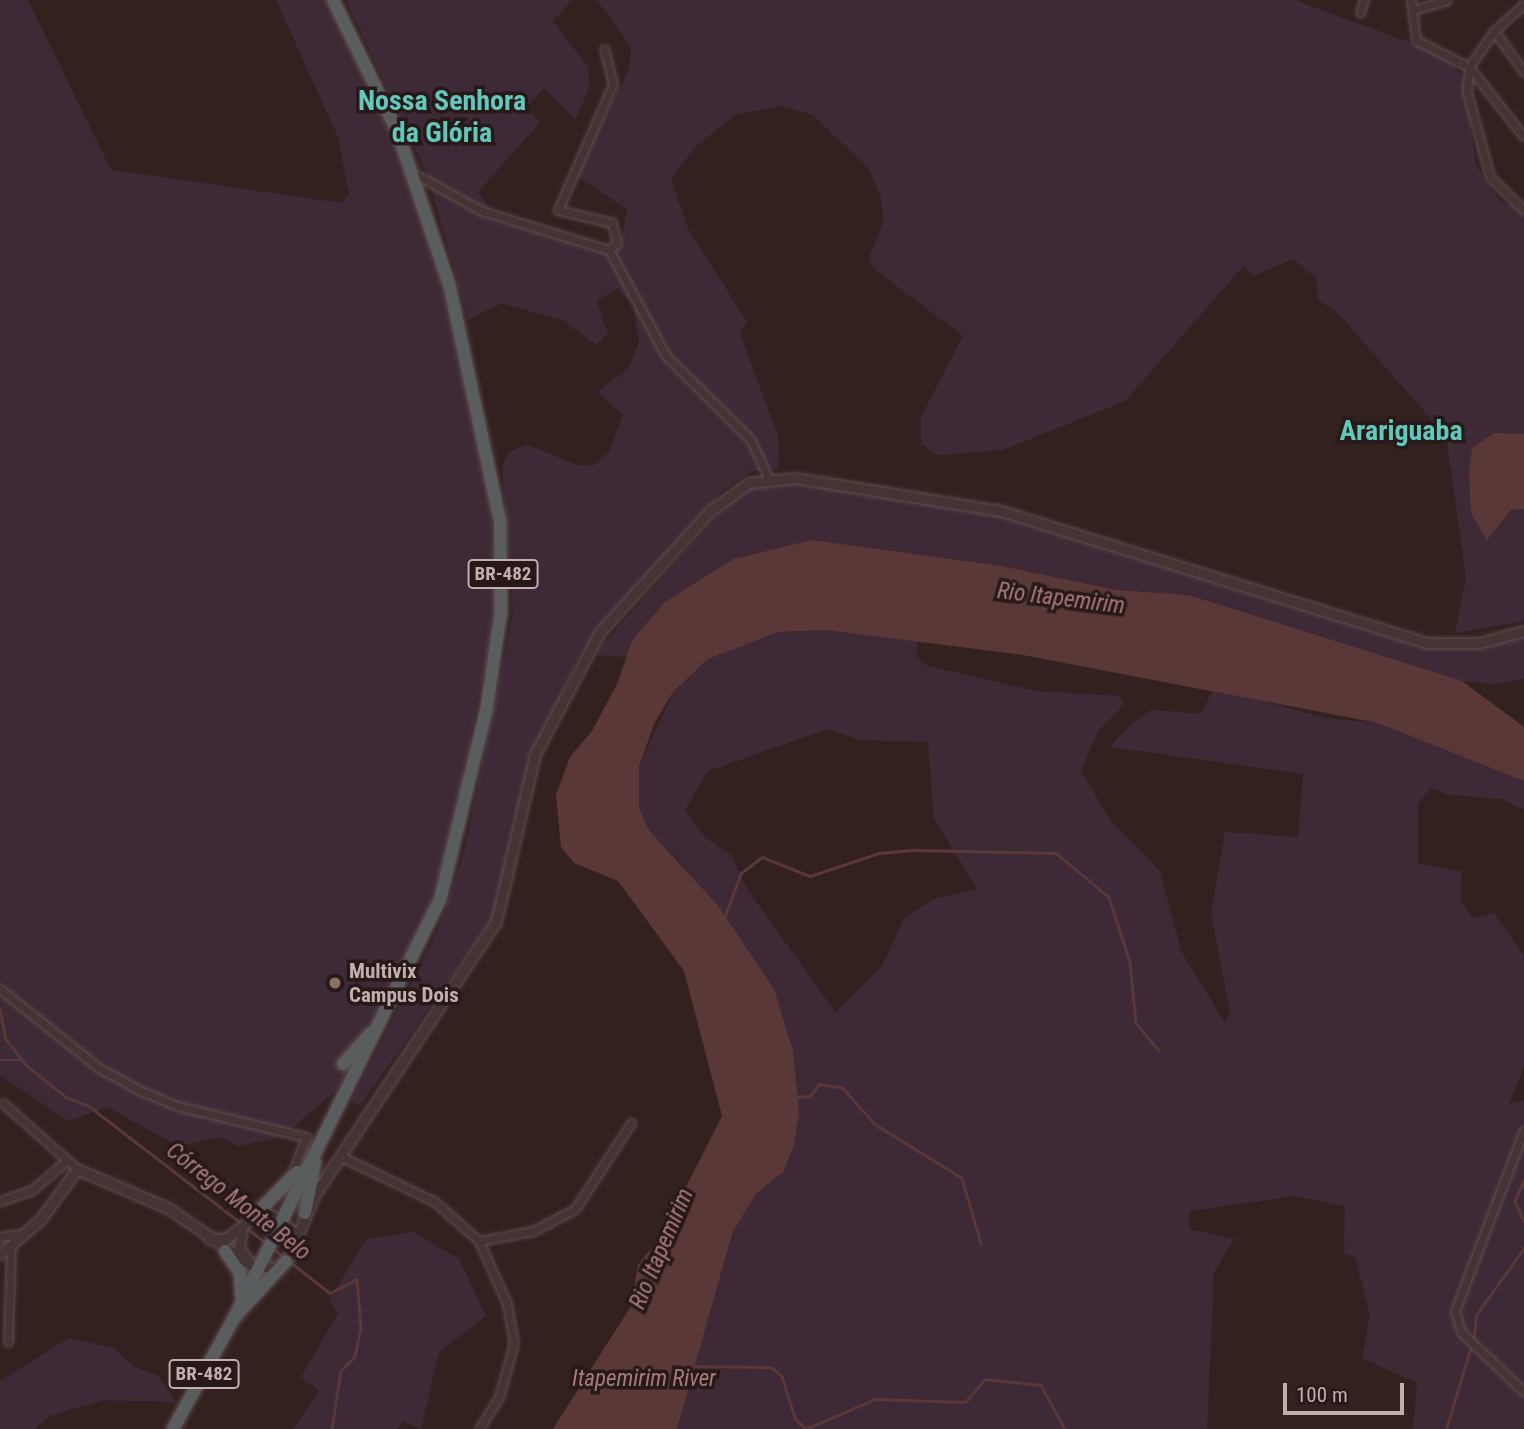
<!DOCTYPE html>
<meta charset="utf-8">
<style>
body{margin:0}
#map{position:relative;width:1524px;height:1429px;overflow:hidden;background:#332120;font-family:"Roboto Condensed",sans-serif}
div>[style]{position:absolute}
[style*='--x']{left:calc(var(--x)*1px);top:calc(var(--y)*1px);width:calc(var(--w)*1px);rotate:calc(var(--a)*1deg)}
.green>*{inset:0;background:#3d2a36}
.water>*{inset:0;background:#5a3837}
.stream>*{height:2.5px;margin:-1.25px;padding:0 1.25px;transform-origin:1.25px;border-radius:1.25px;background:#5a3837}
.roads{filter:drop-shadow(0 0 2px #5f4e4e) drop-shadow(0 0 2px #5f4e4e)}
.minor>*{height:7px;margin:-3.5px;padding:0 3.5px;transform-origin:3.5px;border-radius:3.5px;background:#443433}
.tertiary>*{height:9px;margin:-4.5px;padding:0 4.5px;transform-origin:4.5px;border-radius:4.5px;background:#443433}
.trunk>*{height:12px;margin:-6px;padding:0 6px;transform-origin:6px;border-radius:6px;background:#5a5d5d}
.dots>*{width:19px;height:19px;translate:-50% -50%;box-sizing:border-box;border:4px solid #281919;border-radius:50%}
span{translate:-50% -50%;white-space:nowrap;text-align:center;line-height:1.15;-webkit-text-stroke:7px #281919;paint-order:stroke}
.shield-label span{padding:2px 5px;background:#281919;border:2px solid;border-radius:5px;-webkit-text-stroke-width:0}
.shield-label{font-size:19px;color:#c1aead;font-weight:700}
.poi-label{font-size:21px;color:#c1aead;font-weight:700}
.left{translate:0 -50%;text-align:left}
.water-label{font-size:23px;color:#a77978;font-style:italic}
.district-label{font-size:28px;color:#61c8bb;font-weight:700}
.scale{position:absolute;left:1283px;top:1383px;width:121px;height:32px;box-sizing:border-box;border:4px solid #c1aead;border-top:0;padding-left:9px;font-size:21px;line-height:24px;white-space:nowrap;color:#c1aead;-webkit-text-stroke:5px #281919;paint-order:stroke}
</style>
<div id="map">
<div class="green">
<i style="clip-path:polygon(0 0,28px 0,111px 170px,341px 203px,349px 194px,338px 137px,276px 0,327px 0,402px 158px,442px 281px,490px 505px,496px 611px,449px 845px,422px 926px,337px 1090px,282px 1137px,238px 1146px,220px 1137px,178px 1146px,107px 1107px,68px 1121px,0 1075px)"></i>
<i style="clip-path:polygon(346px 0,572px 0,553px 21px,588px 67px,589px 87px,576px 119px,544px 89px,526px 107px,540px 122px,478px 192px,501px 221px,620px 248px,627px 209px,575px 175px,629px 70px,631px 47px,597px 0,1295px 0,1444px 55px,1464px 79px,1476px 165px,1501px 203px,1524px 205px,1524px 434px,1496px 436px,1487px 540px,1511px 510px,1524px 509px,1524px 621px,1455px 633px,1466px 578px,1446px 436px,1338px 313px,1318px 300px,1316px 277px,1293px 259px,1253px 276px,1244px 265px,1125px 401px,1002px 450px,938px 455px,921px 444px,921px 417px,963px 336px,874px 269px,869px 258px,883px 222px,881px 196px,867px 167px,813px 115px,782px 106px,735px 115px,695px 147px,671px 179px,688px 229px,747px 322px,740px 333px,778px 436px,779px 468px,750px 472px,724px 489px,580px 655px,530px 758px,493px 918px,360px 1106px,351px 1101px,437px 933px,465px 849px,513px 613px,502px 467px,508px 453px,526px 444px,577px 465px,593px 466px,609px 452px,623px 415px,597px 392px,628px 369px,639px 343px,633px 304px,617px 288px,597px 301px,608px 334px,596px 345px,563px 320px,501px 303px,468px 320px,428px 176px)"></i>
<i style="clip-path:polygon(778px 480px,1019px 519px,1436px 644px,1524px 634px,1524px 679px,1493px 684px,1450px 680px,1189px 595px,1117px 590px,1002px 566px,813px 540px,733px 559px,665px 602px,627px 657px,594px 655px,728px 502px,744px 488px)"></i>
<i style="clip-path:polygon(evenodd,825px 630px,918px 640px,916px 657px,928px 666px,1036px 691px,1120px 696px,1124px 705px,1098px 731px,1081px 771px,1110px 820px,1160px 871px,1181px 951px,1225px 1023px,1230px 1011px,1211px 914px,1225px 832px,1298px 837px,1303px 774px,1110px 747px,1128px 727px,1151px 710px,1201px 714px,1214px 688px,1326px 718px,1378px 723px,1524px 781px,1524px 810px,1501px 799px,1449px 795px,1431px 787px,1418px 804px,1418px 864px,1462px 871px,1461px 902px,1473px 918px,1494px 913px,1524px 956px,1524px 1066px,1509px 1104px,1524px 1100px,1524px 1429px,1413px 1429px,1417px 1383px,1362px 1358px,1370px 1315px,1355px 1257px,1344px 1254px,1345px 1206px,1294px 1196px,1189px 1211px,1189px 1229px,1234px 1239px,1214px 1272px,1207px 1429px,677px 1429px,733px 1231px,756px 1194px,783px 1172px,686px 869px,648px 829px,639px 807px,639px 767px,673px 692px,708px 659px,778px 632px,825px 630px,828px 729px,860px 740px,928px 742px,934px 819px,977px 889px,934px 899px,904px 918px,884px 963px,836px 1013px,749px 892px,731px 855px,704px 836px,685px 810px,708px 771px,828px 729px)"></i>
<i style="clip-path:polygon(414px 1232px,459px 1259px,486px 1316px,439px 1352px,421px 1429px,403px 1421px,397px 1429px,293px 1429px,319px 1391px,301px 1377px,338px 1313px,329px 1301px,366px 1239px)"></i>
<i style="clip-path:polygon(69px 1338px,114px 1348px,134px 1367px,158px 1376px,176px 1402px,104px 1400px,50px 1416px,34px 1429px,0 1429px,0 1381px)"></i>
</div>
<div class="water">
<i style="clip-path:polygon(1494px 433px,1524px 434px,1524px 509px,1511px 510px,1487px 540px,1471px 513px,1469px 472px,1472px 448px)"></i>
<i style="clip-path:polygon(813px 540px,1002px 566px,1117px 590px,1189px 595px,1462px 681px,1524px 727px,1524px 781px,1378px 723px,1023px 655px,825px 630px,778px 632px,708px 659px,673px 692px,654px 724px,639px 767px,639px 807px,648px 829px,719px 907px,774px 989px,793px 1051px,799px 1114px,793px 1148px,783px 1172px,756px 1194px,733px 1231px,677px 1429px,553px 1429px,631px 1306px,638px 1265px,661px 1236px,722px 1116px,684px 971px,618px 881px,574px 863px,561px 847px,556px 795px,570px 757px,592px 731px,618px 682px,632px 641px,665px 602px,733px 559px)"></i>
</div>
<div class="stream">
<i style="--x:724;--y:918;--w:48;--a:-69.3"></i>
<i style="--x:741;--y:873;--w:26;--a:-37"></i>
<i style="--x:762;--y:857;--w:52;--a:21.6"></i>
<i style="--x:810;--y:876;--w:73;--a:-18.4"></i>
<i style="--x:879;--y:853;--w:36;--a:-5"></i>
<i style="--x:915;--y:850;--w:141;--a:1.2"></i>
<i style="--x:1056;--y:853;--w:69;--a:39.7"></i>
<i style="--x:1109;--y:897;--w:68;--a:72.1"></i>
<i style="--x:1130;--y:962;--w:61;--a:84.4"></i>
<i style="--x:1136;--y:1023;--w:35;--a:50"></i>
<i style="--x:0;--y:1009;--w:31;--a:79"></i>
<i style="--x:6;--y:1039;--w:34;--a:52"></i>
<i style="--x:27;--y:1066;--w:50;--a:38.5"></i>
<i style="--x:66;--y:1097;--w:25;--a:21"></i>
<i style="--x:89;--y:1106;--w:192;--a:37.6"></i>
<i style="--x:0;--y:1060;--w:21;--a:0"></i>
<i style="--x:795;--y:1097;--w:15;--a:-4"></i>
<i style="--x:810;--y:1096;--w:15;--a:-53"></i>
<i style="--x:819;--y:1084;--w:24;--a:9"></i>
<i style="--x:843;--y:1088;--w:48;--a:48.4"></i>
<i style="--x:875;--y:1124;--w:102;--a:31.8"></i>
<i style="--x:962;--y:1178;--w:68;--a:73.7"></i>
<i style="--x:1524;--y:1181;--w:22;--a:114"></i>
<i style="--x:1515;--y:1201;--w:22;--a:66"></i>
<i style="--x:246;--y:1227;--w:26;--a:39"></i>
<i style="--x:274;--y:1249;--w:14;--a:39"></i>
<i style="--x:290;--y:1262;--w:51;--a:37.8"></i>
<i style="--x:330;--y:1293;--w:30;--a:-27"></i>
<i style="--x:357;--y:1279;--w:49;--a:85.3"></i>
<i style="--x:361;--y:1328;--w:30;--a:102"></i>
<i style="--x:355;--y:1357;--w:20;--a:135"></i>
<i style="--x:341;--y:1371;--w:59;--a:98.8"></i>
<i style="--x:1474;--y:1338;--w:23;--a:-85"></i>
<i style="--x:1476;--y:1315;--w:82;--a:-54.4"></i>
<i style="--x:695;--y:1366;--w:76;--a:0.8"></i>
<i style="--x:771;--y:1367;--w:14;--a:39"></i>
<i style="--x:782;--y:1376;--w:44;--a:72.8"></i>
<i style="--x:795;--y:1418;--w:16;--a:45"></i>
<i style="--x:806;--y:1429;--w:75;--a:-23.5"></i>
<i style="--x:875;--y:1399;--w:90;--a:1.9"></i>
<i style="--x:965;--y:1402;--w:30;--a:-49"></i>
<i style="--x:985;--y:1379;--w:56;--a:6.1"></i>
<i style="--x:1041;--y:1385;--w:50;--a:61.4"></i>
<i style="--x:1446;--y:1429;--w:83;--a:-73.1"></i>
</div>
<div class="roads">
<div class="minor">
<i style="--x:1411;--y:0;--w:40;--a:82.9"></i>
<i style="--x:1416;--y:40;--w:59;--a:27"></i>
<i style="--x:1469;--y:67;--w:89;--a:51.8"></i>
<i style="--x:1524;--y:4;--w:40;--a:138"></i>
<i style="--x:1494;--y:31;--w:44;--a:124.8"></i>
<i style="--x:1469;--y:67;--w:25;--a:95"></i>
<i style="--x:1467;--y:92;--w:88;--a:74.9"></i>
<i style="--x:1490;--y:177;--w:47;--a:44.1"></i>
<i style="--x:1413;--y:10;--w:35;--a:-16"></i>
<i style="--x:1360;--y:13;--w:14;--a:-73"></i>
<i style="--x:1494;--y:31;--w:51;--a:53.8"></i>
<i style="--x:415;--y:174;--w:77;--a:28.9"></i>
<i style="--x:482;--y:211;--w:133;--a:17.1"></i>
<i style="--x:609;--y:250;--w:11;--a:-41"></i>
<i style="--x:617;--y:243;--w:21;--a:-104"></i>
<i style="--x:612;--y:223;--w:56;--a:-166.5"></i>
<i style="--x:558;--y:210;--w:137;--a:-66.4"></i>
<i style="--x:613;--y:84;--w:36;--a:-104"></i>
<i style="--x:609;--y:250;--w:120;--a:61.7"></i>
<i style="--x:666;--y:356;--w:118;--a:44.7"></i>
<i style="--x:750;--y:439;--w:44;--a:64.6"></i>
<i style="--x:0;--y:989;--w:127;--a:38.6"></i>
<i style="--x:99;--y:1068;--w:46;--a:28.8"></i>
<i style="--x:139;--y:1090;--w:41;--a:22.8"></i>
<i style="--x:177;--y:1106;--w:133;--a:13.5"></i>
<i style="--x:306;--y:1137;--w:39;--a:111"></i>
<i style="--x:3;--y:1103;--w:99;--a:41.7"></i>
<i style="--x:1524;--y:1130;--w:194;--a:110.9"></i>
<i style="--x:1455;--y:1311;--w:22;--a:74"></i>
<i style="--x:1461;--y:1332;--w:87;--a:43.6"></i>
<i style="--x:340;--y:1156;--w:106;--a:25.8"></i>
<i style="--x:435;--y:1202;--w:59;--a:41.6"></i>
<i style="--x:479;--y:1241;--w:69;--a:66"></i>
<i style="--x:507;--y:1304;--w:40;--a:80"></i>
<i style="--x:514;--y:1343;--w:56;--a:105.5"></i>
<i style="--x:499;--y:1397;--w:38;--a:122"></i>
<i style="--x:0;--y:1201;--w:34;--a:-19"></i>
<i style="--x:32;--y:1190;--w:45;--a:-40.5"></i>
<i style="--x:0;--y:1237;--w:25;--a:-9"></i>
<i style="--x:479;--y:1241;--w:55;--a:-10.5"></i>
<i style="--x:533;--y:1231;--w:47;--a:-27.6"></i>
<i style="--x:575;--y:1209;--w:103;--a:-56.9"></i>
<i style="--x:8;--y:1342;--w:93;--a:-88.2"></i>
</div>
<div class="tertiary">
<i style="--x:209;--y:1239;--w:18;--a:-3"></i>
<i style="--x:227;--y:1238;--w:33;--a:-39"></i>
<i style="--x:253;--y:1217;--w:18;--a:-6"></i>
<i style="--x:271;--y:1215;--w:25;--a:37"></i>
<i style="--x:291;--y:1230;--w:26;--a:92"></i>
<i style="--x:290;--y:1256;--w:20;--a:143"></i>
<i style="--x:274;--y:1268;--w:23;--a:-173"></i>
<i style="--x:251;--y:1265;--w:22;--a:-124"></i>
<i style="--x:239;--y:1247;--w:18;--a:-81"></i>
<i style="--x:293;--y:1246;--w:56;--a:-67.1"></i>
<i style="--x:315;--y:1194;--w:327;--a:-56.4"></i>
<i style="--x:496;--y:922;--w:172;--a:-76.9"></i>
<i style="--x:535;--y:754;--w:138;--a:-62"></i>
<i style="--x:600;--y:632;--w:165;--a:-47.7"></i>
<i style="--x:711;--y:510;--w:47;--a:-35.4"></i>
<i style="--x:749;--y:483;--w:46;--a:-6.2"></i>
<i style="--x:795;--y:478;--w:209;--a:9.1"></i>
<i style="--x:1001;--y:511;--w:447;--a:17.2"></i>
<i style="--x:1428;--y:643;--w:51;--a:0"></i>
<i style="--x:1479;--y:643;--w:47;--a:-14.9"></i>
<i style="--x:0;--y:1254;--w:52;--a:-40.4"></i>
<i style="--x:40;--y:1220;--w:63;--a:-54"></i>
<i style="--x:77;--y:1169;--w:99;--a:23.2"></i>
<i style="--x:168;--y:1208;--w:101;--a:34.5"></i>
</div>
<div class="trunk">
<i style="--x:343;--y:1064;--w:42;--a:-47.9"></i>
<i style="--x:305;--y:1213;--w:52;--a:-78.9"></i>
<i style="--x:253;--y:1217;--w:63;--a:-45.6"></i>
<i style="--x:225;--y:1251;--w:27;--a:56"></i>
<i style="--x:240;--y:1273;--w:21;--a:87"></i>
<i style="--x:234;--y:1318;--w:466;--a:-63.8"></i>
<i style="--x:440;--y:900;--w:194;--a:-76.3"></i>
<i style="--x:486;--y:712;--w:101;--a:-81.5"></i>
<i style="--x:501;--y:612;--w:91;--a:-90.6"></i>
<i style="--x:500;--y:521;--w:242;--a:-102.1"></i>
<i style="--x:449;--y:284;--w:159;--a:-108.7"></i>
<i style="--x:398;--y:133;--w:148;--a:-116"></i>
<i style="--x:173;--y:1429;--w:127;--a:-61.2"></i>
<i style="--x:234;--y:1318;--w:77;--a:-47.6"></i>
</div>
</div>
<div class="dots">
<i style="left:335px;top:983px;background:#8d6e63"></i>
</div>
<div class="shield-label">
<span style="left:503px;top:574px">BR-482</span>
<span style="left:204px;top:1374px">BR-482</span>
</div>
<div class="poi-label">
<span class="left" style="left:349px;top:983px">Multivix<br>Campus Dois</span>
</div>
<div class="water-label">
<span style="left:1061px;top:599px;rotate:7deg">Rio Itapemirim</span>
<span style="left:238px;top:1202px;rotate:38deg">Córrego Monte Belo</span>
<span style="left:662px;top:1249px;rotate:-67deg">Rio Itapemirim</span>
<span style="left:644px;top:1379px">Itapemirim River</span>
</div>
<div class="district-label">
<span style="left:442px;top:117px">Nossa Senhora<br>da Glória</span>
<span style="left:1401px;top:431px">Arariguaba</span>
</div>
<div class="scale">100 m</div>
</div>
